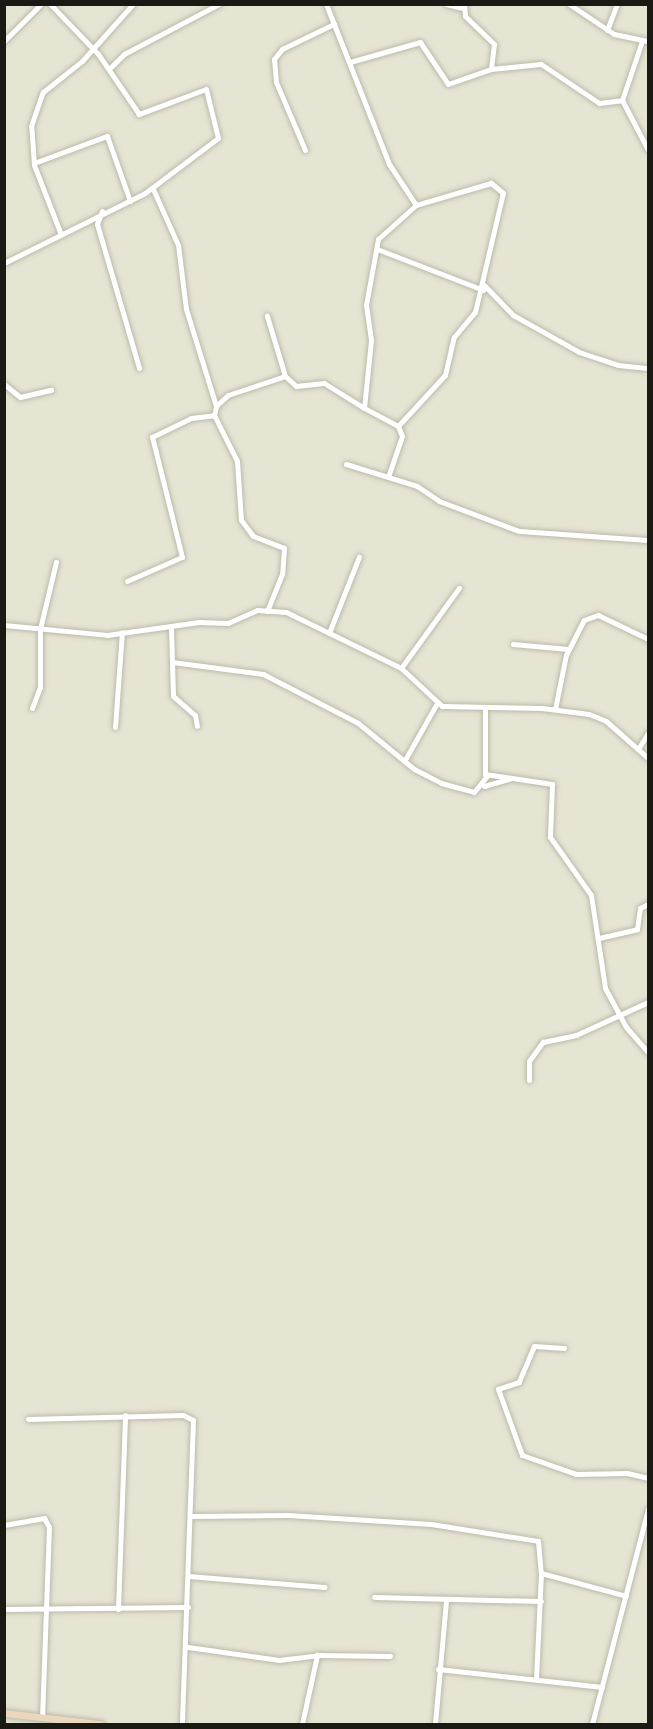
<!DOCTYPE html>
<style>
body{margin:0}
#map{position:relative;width:653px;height:1729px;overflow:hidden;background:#e6e4d3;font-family:"Asap Condensed",sans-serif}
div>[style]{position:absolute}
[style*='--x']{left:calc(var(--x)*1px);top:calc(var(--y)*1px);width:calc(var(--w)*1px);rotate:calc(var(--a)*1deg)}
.roads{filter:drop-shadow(0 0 2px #bcbaaa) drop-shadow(0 0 2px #bcbaaa)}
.street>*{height:5px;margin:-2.5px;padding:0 2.5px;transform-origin:2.5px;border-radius:2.5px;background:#fff}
.secondary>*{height:7px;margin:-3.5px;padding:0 3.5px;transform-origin:3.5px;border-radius:3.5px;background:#e9d8bd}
span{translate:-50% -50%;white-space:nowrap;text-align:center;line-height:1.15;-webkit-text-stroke:6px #e6e4d3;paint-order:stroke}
.frame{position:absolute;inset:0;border:6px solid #1a1913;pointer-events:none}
</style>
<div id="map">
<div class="roads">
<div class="street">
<i style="--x:326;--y:4;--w:172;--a:68.5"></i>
<i style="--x:389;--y:164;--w:49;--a:56.6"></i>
<i style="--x:446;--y:4;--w:16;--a:14"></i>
<i style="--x:464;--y:4;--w:12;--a:85"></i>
<i style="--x:465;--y:16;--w:40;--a:44"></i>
<i style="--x:494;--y:44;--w:25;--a:97"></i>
<i style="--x:569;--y:4;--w:54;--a:33.7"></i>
<i style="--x:614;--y:34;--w:35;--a:12"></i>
<i style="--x:607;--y:30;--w:28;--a:-69"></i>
<i style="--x:4;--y:41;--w:52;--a:-45"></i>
<i style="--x:642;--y:41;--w:62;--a:108.7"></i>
<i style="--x:622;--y:100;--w:56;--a:62.5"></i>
<i style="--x:350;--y:62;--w:73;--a:-15.9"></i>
<i style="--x:420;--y:42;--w:50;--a:56.3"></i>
<i style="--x:448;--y:84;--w:46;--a:-19.2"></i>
<i style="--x:491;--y:69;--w:50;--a:-5.7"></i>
<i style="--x:541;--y:64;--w:70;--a:33.9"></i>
<i style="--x:599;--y:103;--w:23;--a:-7"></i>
<i style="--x:109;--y:69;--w:21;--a:-45"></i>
<i style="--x:124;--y:54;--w:107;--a:-27.8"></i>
<i style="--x:305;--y:150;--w:74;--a:-113.1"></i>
<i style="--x:276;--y:82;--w:23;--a:-95"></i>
<i style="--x:274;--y:59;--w:13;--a:-51"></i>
<i style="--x:282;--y:49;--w:58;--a:-25.7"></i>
<i style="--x:34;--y:163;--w:78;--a:-20.3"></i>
<i style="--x:107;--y:136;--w:69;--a:70.5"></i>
<i style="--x:102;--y:211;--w:14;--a:111"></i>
<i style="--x:97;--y:224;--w:150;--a:73.7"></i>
<i style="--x:60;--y:232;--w:72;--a:-111.2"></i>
<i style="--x:34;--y:165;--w:39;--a:-94"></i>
<i style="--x:31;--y:126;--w:36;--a:-71"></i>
<i style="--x:43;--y:92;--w:50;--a:-38.5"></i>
<i style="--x:82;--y:61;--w:76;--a:-48.2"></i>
<i style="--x:377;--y:249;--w:114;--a:21.1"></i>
<i style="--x:4;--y:263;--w:157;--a:-26.4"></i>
<i style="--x:145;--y:193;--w:91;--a:-37"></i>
<i style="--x:218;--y:138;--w:50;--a:-103.8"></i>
<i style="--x:206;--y:89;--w:72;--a:159.5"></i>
<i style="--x:139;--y:114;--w:73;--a:-124.3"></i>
<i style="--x:98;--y:54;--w:69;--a:-133.8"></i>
<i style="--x:484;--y:285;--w:42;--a:46"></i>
<i style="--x:513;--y:315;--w:76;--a:29.3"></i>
<i style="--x:579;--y:352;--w:41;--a:18.4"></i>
<i style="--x:618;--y:365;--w:30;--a:6"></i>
<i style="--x:285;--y:376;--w:15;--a:42"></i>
<i style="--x:296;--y:386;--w:28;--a:-6"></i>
<i style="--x:324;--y:383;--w:47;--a:32"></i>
<i style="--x:4;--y:384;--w:21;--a:39"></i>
<i style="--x:20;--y:397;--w:32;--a:-13"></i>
<i style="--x:216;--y:406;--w:16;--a:-43"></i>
<i style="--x:228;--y:395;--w:60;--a:-18.4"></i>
<i style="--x:285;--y:376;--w:63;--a:-106.7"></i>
<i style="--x:214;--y:415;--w:51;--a:63.4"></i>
<i style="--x:237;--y:461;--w:59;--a:86.1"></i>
<i style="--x:241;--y:520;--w:20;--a:53"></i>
<i style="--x:253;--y:536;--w:33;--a:21"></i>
<i style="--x:284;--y:548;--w:26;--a:94"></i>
<i style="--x:282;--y:574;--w:40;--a:112"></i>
<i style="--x:398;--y:426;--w:69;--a:-47.3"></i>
<i style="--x:445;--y:375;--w:39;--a:-77"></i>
<i style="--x:454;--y:337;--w:33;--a:-50"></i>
<i style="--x:475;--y:312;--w:122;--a:-76.8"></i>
<i style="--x:503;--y:193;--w:16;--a:-140"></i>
<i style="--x:491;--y:183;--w:78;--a:163.7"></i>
<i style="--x:346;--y:464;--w:74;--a:17.2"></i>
<i style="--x:417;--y:486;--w:27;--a:34"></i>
<i style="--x:439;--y:501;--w:85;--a:20.6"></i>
<i style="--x:519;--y:531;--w:129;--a:4"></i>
<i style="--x:388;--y:477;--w:43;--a:-71.1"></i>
<i style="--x:402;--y:436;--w:11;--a:-112"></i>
<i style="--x:398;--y:426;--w:38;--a:-152"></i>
<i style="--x:364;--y:408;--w:68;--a:-84.1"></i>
<i style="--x:371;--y:340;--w:35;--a:-98"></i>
<i style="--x:366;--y:305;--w:67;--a:-79.7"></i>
<i style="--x:378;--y:239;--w:51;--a:-41.8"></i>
<i style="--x:127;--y:581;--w:60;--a:-23.6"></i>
<i style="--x:182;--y:557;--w:124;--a:-104"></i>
<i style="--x:152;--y:437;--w:43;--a:-26"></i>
<i style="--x:191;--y:418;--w:23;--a:-7"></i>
<i style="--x:214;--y:415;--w:9;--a:-77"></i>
<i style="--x:216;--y:406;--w:102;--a:-107.2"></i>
<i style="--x:186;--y:309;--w:64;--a:-97.1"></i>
<i style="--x:178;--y:245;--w:61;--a:-114.1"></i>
<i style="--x:4;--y:625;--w:103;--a:5.5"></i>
<i style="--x:107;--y:635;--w:93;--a:-8"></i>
<i style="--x:199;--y:622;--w:29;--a:2"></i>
<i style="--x:228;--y:623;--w:32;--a:-24"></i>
<i style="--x:257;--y:610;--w:29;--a:4"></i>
<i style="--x:286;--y:612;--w:128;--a:26"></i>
<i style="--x:401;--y:668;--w:56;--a:42.8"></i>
<i style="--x:442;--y:706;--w:100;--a:1.1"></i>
<i style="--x:542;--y:708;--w:47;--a:7.3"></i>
<i style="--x:589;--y:714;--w:18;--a:22"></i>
<i style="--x:606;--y:721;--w:56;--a:41.4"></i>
<i style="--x:171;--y:628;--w:68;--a:88.3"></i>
<i style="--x:173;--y:696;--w:29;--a:41"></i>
<i style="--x:195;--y:715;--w:11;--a:80"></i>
<i style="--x:329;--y:633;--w:82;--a:-68.5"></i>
<i style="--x:513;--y:644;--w:55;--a:5.2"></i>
<i style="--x:172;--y:662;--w:92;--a:7.5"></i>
<i style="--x:263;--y:674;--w:107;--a:27.3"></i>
<i style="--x:358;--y:723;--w:72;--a:39.4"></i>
<i style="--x:414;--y:769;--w:30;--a:27"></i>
<i style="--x:441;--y:783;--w:34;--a:15"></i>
<i style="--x:474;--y:792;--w:21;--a:-51"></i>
<i style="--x:401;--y:668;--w:99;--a:-54.1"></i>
<i style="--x:485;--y:707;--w:67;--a:90"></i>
<i style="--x:485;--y:774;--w:68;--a:8.5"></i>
<i style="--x:552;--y:784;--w:53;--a:92.2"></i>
<i style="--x:550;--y:837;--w:71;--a:54.7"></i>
<i style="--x:591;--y:895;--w:94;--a:81.4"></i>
<i style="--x:605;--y:988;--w:44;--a:61.7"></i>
<i style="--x:626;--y:1027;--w:33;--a:49"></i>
<i style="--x:32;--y:708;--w:22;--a:-69"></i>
<i style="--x:40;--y:687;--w:58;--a:-90"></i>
<i style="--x:40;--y:629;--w:69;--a:-76.6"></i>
<i style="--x:555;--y:709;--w:55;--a:-78.5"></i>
<i style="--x:566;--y:655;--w:39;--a:-63"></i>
<i style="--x:584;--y:620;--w:15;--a:-20"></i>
<i style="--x:598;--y:615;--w:55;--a:25.6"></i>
<i style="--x:115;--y:727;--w:95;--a:-85.8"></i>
<i style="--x:638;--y:749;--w:19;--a:-58"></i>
<i style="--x:406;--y:758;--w:63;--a:-60.6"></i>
<i style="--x:484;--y:786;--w:26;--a:-16"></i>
<i style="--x:599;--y:938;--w:39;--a:-13"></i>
<i style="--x:637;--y:929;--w:21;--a:-82"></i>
<i style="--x:640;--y:908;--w:9;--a:-27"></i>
<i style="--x:529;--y:1080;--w:19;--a:-90"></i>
<i style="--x:529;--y:1061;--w:24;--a:-54"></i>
<i style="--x:543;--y:1042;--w:34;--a:-12"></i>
<i style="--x:576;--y:1035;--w:79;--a:-24.6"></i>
<i style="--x:564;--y:1348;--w:30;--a:-176"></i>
<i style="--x:534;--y:1346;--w:39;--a:113"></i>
<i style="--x:519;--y:1382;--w:22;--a:162"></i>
<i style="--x:498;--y:1389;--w:70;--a:70"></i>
<i style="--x:522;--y:1455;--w:57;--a:19.4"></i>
<i style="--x:576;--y:1474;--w:51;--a:-1.1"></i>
<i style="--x:627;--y:1473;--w:22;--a:13"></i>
<i style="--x:28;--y:1419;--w:155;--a:-1.5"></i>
<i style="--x:183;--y:1415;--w:11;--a:27"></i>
<i style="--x:193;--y:1420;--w:304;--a:92.1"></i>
<i style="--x:191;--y:1516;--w:97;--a:-0.6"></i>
<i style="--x:288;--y:1515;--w:143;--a:3.6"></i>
<i style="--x:431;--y:1524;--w:108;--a:9"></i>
<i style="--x:538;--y:1541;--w:32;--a:85"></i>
<i style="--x:541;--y:1573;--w:88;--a:15.1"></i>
<i style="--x:4;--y:1525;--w:41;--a:-9.9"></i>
<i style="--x:44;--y:1518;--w:10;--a:61"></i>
<i style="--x:49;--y:1527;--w:191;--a:92.1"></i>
<i style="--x:188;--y:1576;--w:137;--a:4.6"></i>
<i style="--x:374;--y:1597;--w:167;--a:1.4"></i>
<i style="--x:4;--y:1609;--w:184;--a:-0.6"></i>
<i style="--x:118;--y:1609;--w:194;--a:-87.9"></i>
<i style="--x:188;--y:1647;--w:92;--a:8.1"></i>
<i style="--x:279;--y:1660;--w:38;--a:-7"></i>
<i style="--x:438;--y:1669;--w:165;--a:6.3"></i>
<i style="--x:536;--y:1679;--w:106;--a:-87.3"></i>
<i style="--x:302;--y:1724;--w:71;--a:-77.7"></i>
<i style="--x:317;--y:1655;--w:73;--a:0.8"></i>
<i style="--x:435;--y:1724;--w:123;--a:-84.9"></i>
<i style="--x:592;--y:1724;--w:222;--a:-75.4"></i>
</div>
<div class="secondary">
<i style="--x:4;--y:1713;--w:97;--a:6.5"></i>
</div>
</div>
<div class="frame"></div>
</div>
